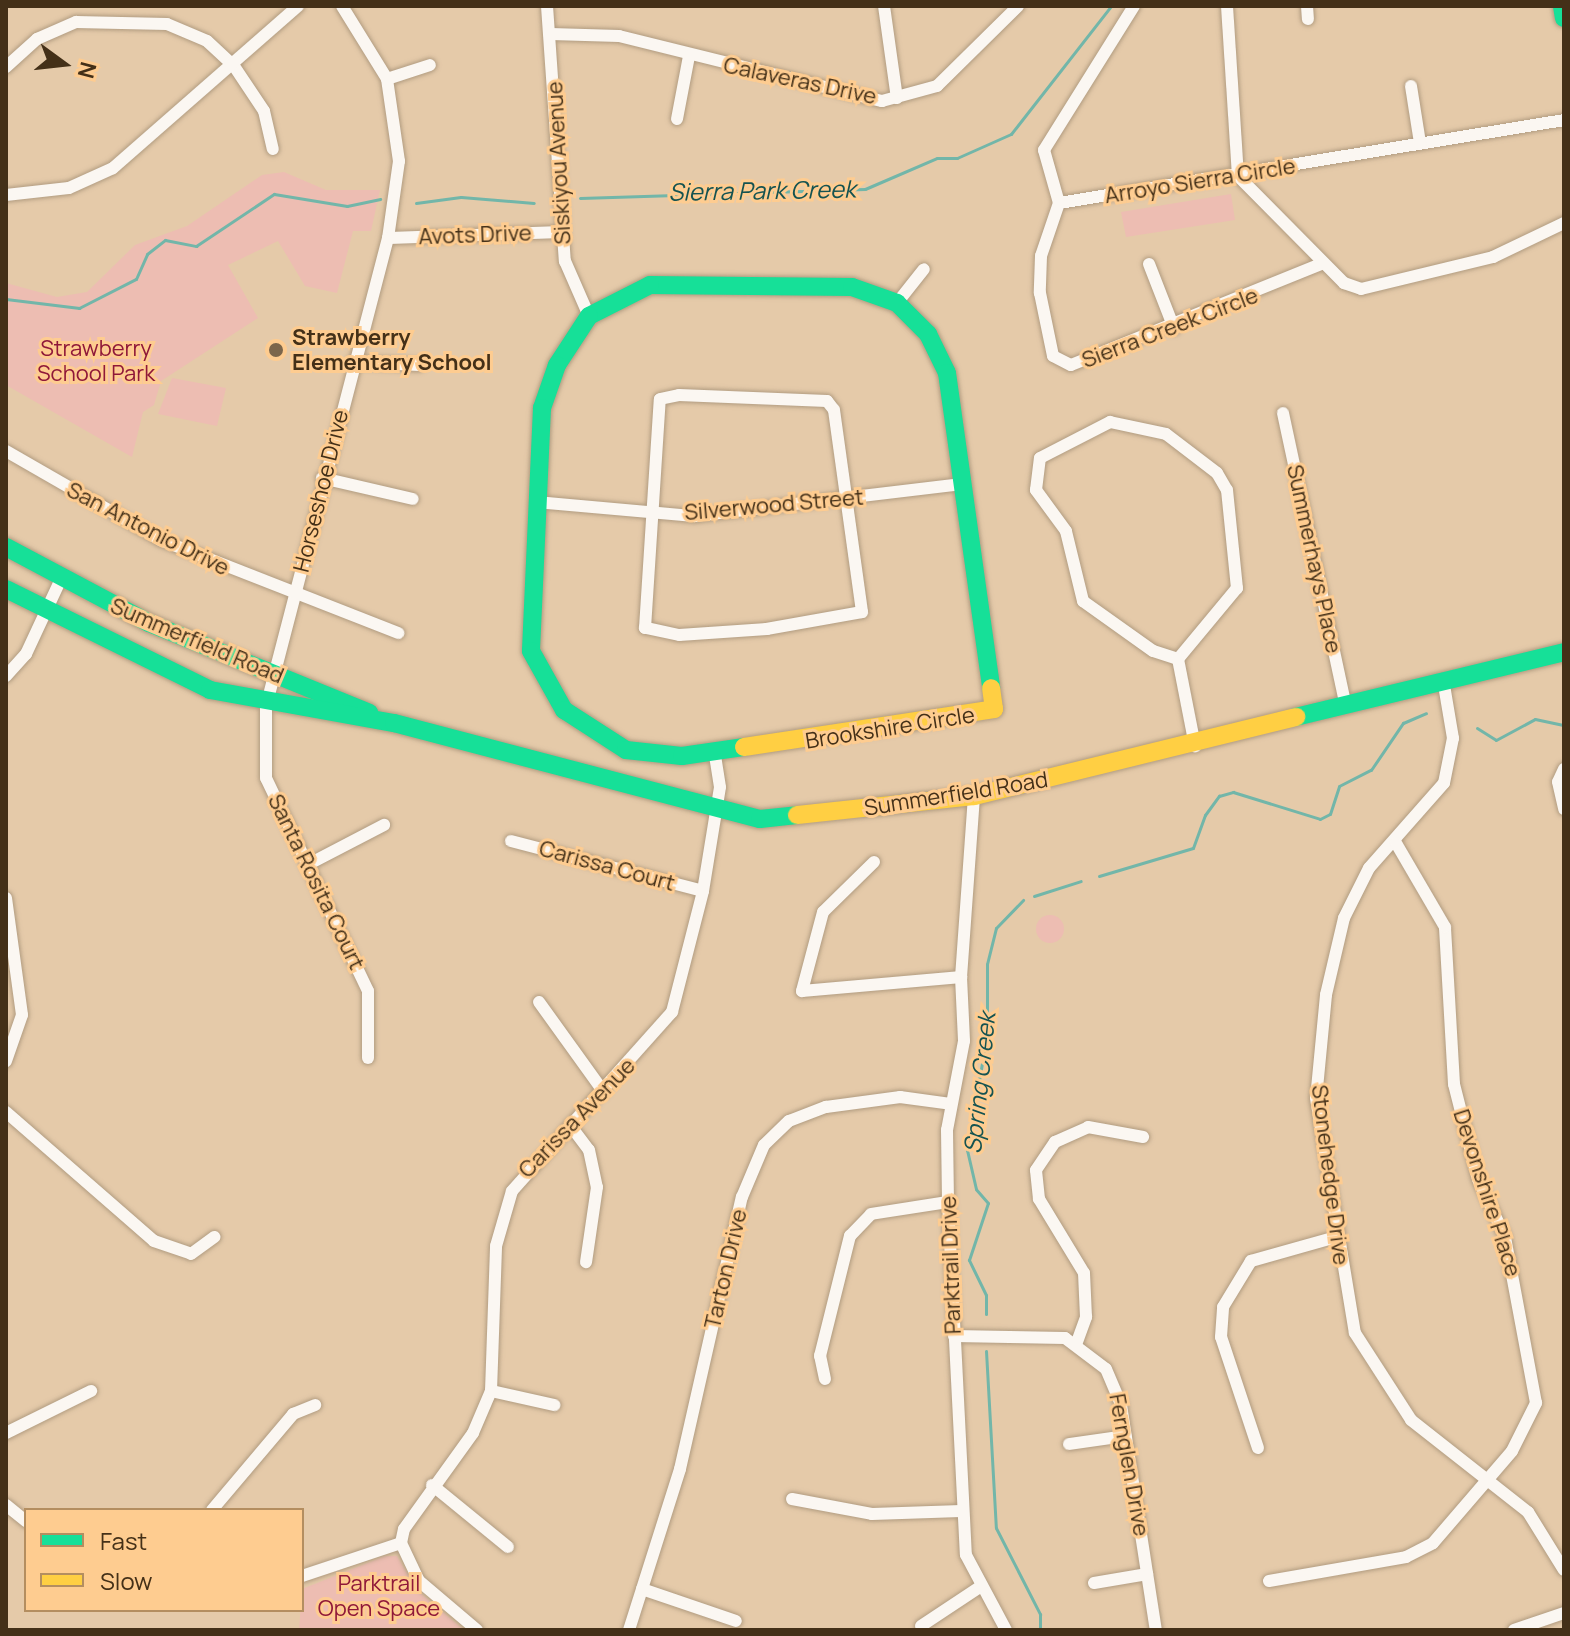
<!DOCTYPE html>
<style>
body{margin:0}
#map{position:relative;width:1570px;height:1636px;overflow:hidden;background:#e5caa9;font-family:Manrope,sans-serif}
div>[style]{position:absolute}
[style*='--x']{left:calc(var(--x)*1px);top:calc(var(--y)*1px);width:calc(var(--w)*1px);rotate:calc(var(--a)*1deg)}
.green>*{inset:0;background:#edbdb2}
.round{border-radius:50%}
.stream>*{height:3px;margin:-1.5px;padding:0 1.5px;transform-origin:1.5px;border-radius:1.5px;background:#72b6a9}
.roads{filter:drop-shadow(0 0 2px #b19c81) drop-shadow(0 0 2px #b19c81)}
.street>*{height:12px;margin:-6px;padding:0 6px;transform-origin:6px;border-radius:6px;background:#fbf7f2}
.fast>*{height:18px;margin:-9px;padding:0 9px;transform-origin:9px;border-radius:9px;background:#16e098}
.slow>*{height:18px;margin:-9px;padding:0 9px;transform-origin:9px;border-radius:9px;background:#ffcf43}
.dots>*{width:22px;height:22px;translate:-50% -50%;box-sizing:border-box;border:4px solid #fecc90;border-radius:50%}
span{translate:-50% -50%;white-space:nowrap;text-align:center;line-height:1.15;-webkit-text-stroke:6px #fecc90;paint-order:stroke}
.street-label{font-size:22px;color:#443018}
.poi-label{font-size:22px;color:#443018;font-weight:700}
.left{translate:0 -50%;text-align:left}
.park-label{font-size:22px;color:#8f1839}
.water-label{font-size:24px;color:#155351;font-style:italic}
.frame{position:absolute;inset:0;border:8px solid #443018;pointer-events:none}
.legend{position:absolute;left:24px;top:1508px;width:280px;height:104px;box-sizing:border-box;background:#fecc90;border:2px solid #b48e60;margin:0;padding:10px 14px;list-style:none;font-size:24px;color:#443018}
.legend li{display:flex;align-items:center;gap:16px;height:40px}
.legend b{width:40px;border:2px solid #b48e60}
.north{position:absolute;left:24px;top:24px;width:80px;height:80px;-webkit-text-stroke:6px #fecc90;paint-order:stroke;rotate:105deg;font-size:22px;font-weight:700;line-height:32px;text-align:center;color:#443018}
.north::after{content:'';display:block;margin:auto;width:28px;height:36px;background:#443018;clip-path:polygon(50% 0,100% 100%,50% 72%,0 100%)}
</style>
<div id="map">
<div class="green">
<i style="clip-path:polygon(284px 172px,326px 190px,380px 190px,371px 231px,353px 231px,337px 293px,305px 286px,278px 241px,228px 265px,258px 318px,161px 381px,154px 405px,143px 412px,132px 457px,6px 385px,6px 283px,57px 297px,87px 292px,135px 245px,187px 226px,262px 175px)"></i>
<i style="clip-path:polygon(1231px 194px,1235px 220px,1126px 237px,1121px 212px)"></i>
<i style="clip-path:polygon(172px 378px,226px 388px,217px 426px,158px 414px)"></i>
<i class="round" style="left:1036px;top:915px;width:28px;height:28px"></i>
<i style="clip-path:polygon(385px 1556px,397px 1556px,418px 1591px,464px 1630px,299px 1630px,302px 1589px)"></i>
</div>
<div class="stream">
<i style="--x:580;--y:198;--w:285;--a:-1.8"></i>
<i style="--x:865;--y:189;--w:78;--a:-23.3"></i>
<i style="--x:937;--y:158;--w:20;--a:0"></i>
<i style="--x:957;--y:158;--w:59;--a:-24"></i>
<i style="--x:1011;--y:134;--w:162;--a:-52"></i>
<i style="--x:416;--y:203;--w:45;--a:-7.6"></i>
<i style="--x:461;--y:197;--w:73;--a:4.7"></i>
<i style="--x:6;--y:299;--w:74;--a:7"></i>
<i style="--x:79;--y:308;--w:64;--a:-27"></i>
<i style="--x:136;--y:279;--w:27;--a:-66"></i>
<i style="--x:147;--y:254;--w:23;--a:-38"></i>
<i style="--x:165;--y:240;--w:32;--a:11"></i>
<i style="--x:196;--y:246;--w:94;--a:-33.7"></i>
<i style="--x:274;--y:194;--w:74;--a:9.3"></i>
<i style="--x:347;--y:206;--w:34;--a:-12"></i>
<i style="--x:1477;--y:728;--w:22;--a:32"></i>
<i style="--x:1496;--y:740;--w:44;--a:-28.3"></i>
<i style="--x:1535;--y:719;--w:30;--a:12"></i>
<i style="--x:1099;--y:876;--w:98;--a:-16.6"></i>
<i style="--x:1193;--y:848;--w:35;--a:-70"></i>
<i style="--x:1205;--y:815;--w:24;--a:-54"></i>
<i style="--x:1219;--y:796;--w:15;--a:-16"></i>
<i style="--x:1233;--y:792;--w:91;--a:17.2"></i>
<i style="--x:1320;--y:819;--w:11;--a:-27"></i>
<i style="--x:1330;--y:814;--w:29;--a:-72"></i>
<i style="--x:1339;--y:786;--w:36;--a:-27"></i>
<i style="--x:1371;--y:770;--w:57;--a:-55.8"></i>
<i style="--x:1403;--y:723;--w:25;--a:-23"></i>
<i style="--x:1034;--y:896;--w:49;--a:-17.7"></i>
<i style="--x:986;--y:1314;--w:19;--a:-90"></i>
<i style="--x:986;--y:1295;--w:39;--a:-116"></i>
<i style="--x:969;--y:1260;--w:60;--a:-71.6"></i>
<i style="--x:988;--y:1203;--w:18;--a:-131"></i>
<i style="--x:976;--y:1189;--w:40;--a:-103"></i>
<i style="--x:967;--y:1150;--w:118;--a:-80.2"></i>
<i style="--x:987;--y:1034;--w:70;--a:-90"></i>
<i style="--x:987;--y:964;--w:37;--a:-76"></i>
<i style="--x:996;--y:928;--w:39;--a:-46"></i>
<i style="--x:986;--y:1351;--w:177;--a:86.8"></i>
<i style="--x:996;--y:1528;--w:97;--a:62.9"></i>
<i style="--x:1040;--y:1614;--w:16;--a:90"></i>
</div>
<div class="roads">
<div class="street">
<i style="--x:342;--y:6;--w:86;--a:58.3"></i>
<i style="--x:387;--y:79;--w:83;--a:81.7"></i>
<i style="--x:399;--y:161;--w:78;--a:98.1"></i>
<i style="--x:388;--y:238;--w:483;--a:104.6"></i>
<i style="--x:266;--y:705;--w:73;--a:90"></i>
<i style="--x:266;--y:778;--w:236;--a:64.4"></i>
<i style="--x:368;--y:991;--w:67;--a:90"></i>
<i style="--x:547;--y:6;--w:256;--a:86"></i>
<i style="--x:565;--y:261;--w:60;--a:66.4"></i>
<i style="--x:884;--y:6;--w:93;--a:82"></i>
<i style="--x:1134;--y:6;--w:170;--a:122"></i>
<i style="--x:1044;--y:150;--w:55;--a:74.2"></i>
<i style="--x:1059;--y:203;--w:512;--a:-9.33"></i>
<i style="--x:1227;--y:6;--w:170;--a:86.3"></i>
<i style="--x:1238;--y:176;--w:151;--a:45.3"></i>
<i style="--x:1344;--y:283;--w:18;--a:19"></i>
<i style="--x:1361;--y:289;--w:136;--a:-13.6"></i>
<i style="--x:1493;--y:257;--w:79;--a:-25.6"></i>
<i style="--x:1307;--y:6;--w:13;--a:86"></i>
<i style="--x:551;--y:34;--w:68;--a:1.7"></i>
<i style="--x:619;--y:36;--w:271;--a:13.9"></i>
<i style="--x:882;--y:101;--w:57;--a:-15.3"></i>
<i style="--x:937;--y:86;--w:114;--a:-44.6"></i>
<i style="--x:6;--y:67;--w:42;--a:-42.1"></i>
<i style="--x:37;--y:39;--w:43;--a:-23.6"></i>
<i style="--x:76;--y:22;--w:91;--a:1.3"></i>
<i style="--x:167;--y:24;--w:43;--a:23"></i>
<i style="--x:207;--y:41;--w:37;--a:43"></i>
<i style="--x:234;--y:66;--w:54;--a:56.3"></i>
<i style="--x:264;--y:111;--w:39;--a:77"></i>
<i style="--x:387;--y:79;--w:45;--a:-18"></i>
<i style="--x:1411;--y:86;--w:58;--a:81"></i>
<i style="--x:677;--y:119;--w:64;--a:-79.2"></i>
<i style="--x:6;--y:195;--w:63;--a:-6.3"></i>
<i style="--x:69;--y:188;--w:48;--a:-24.4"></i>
<i style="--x:113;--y:168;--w:246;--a:-41.2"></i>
<i style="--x:1059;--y:203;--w:56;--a:108.8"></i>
<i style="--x:1041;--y:256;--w:37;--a:92"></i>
<i style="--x:1040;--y:293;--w:64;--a:78.3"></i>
<i style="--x:1053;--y:356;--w:20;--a:27"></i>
<i style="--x:1071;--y:365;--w:270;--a:-22"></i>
<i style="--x:388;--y:238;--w:174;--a:-2"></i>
<i style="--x:1149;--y:264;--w:69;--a:68.7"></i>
<i style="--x:897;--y:303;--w:43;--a:-51.5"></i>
<i style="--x:353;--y:362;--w:66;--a:2.6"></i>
<i style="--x:679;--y:395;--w:148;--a:2.3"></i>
<i style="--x:827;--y:401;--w:11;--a:52"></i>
<i style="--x:834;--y:410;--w:204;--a:82.1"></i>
<i style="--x:862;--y:612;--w:97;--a:169.9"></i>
<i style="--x:767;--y:629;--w:88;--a:176.1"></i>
<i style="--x:679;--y:635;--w:35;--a:-168"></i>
<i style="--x:645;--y:628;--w:229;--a:-86.3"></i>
<i style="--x:660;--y:399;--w:19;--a:-12"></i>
<i style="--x:1283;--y:413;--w:300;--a:77.9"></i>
<i style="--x:1110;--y:422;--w:57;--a:12.1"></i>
<i style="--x:1166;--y:434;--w:64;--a:37.4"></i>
<i style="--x:1217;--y:473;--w:20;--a:60"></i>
<i style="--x:1227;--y:490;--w:99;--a:84.2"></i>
<i style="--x:1237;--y:588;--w:92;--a:129.7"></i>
<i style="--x:1178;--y:659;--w:26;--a:-162"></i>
<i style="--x:1153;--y:651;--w:86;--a:-144.5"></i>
<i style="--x:1083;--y:601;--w:72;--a:-103.7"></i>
<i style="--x:1066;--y:531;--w:51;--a:-126.2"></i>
<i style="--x:1036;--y:490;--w:32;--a:-83"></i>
<i style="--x:1040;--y:458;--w:79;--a:-27.2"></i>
<i style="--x:6;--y:451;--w:179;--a:29.9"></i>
<i style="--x:161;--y:540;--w:255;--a:21.4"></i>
<i style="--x:322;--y:478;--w:93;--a:13"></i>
<i style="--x:536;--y:502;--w:159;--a:5.1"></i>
<i style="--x:694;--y:516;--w:272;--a:-6.8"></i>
<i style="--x:1178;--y:659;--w:89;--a:78.9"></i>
<i style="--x:6;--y:676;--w:30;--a:-48"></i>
<i style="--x:26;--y:654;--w:81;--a:-65"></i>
<i style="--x:1444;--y:685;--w:54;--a:80.4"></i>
<i style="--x:1453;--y:738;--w:46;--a:101.3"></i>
<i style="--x:1444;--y:783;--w:113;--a:131.4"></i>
<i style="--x:1369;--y:868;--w:56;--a:116.6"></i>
<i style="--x:1344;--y:918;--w:79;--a:103.2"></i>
<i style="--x:1326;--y:995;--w:103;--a:95.5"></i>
<i style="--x:1316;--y:1098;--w:238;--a:80.6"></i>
<i style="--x:1355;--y:1333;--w:103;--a:57.2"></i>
<i style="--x:1411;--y:1420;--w:149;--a:38.2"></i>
<i style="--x:1528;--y:1512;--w:68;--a:58.2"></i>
<i style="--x:1564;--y:769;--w:14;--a:115"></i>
<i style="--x:1558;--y:782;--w:28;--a:77"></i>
<i style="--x:974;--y:796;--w:181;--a:94.1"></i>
<i style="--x:961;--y:977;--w:64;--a:87.3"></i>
<i style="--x:964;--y:1041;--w:91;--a:100.8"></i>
<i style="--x:947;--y:1130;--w:72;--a:89.2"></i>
<i style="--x:948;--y:1202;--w:353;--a:87.1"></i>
<i style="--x:966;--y:1555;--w:85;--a:61.9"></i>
<i style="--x:511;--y:841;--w:198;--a:14.6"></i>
<i style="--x:874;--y:862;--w:71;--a:135.6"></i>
<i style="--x:823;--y:912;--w:82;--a:104.9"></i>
<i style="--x:802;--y:991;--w:160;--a:-5"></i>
<i style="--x:307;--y:865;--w:87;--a:-27.5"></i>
<i style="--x:6;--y:898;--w:118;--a:82.2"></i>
<i style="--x:22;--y:1015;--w:49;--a:109.2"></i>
<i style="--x:539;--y:1002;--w:110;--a:54.3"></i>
<i style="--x:6;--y:1112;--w:196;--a:41.1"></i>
<i style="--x:154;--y:1241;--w:39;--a:19"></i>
<i style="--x:191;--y:1254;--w:29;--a:-36"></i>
<i style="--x:570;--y:1125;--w:31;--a:53"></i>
<i style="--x:589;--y:1150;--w:38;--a:78"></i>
<i style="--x:597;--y:1187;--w:76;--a:98.3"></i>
<i style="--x:954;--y:1336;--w:111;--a:1"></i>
<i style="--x:1065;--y:1338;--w:51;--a:37.1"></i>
<i style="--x:1106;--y:1369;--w:39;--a:67"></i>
<i style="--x:1121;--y:1405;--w:228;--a:81.2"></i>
<i style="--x:1077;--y:1342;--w:27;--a:-70"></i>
<i style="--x:1086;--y:1317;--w:44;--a:-92.6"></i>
<i style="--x:1084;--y:1273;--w:87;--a:-121.3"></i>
<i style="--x:1039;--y:1199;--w:29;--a:-96"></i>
<i style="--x:1036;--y:1170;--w:34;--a:-56"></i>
<i style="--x:1055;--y:1142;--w:36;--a:-24"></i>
<i style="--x:1088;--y:1127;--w:56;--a:10.3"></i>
<i style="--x:825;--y:1379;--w:24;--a:-102"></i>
<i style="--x:820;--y:1356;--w:124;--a:-76"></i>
<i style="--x:850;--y:1236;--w:30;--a:-46"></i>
<i style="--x:871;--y:1214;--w:78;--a:-8.9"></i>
<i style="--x:491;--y:1391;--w:65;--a:12.5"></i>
<i style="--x:6;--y:1433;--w:95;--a:-26.3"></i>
<i style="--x:1069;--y:1444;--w:57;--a:-8.1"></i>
<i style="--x:1258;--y:1448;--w:117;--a:-108.4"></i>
<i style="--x:1221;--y:1337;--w:30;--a:-86"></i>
<i style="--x:1223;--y:1307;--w:54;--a:-58.7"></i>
<i style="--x:1251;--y:1261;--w:88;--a:-15.8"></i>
<i style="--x:432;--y:1485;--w:98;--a:39.2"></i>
<i style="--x:792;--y:1499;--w:81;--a:10.6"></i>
<i style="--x:872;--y:1514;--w:89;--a:-1.9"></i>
<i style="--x:6;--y:1505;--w:26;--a:39"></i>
<i style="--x:212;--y:1510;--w:126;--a:-49.8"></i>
<i style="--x:293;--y:1414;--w:24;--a:-22"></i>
<i style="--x:302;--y:1576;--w:104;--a:-18.4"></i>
<i style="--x:1269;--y:1581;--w:139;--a:-9.9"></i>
<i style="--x:1406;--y:1557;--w:30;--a:-27"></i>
<i style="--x:1433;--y:1543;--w:121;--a:-49.3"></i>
<i style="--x:1512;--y:1451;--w:54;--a:-63.4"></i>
<i style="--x:1536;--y:1403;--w:169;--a:-100.6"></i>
<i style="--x:1505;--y:1237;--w:64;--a:-115"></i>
<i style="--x:1478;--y:1179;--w:98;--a:-104.2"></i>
<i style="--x:1454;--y:1084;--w:157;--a:-93.3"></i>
<i style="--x:1445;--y:927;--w:97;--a:-120.3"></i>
<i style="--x:1094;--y:1583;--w:54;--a:-9.6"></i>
<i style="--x:642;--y:1589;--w:99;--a:18.8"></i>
<i style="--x:921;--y:1626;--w:71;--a:-33.5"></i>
<i style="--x:477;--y:1630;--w:76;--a:-139.8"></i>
<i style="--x:419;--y:1581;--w:42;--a:-115.3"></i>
<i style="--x:401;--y:1543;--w:14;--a:-78"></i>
<i style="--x:404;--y:1529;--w:118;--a:-54.3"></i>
<i style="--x:473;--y:1433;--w:46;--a:-66.8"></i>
<i style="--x:491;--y:1391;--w:145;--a:-88"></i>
<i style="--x:496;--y:1246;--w:57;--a:-73.8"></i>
<i style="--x:512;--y:1191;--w:240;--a:-48.2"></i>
<i style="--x:672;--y:1012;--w:125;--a:-75.6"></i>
<i style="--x:703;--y:891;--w:105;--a:-80.7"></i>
<i style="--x:720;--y:787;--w:33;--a:-99"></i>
<i style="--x:629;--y:1630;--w:169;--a:-72.4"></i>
<i style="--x:680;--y:1469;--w:279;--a:-77.2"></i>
<i style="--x:742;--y:1197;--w:56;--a:-67.1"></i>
<i style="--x:764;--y:1145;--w:35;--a:-44"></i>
<i style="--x:789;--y:1121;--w:40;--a:-21"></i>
<i style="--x:826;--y:1107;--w:75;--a:-7.7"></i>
<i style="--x:900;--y:1097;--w:51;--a:7.8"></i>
<i style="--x:1514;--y:1630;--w:53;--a:-18.8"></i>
</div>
<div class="fast">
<i style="--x:1562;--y:6;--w:12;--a:81"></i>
<i style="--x:650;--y:285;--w:202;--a:0.6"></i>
<i style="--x:852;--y:287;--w:48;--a:19.6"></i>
<i style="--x:897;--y:303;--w:44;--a:45"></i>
<i style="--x:928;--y:334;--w:43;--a:64"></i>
<i style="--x:947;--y:373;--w:318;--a:82"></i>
<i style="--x:650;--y:285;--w:68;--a:153.1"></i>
<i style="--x:589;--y:316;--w:59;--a:123.1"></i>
<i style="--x:557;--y:365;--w:46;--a:109.2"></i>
<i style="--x:542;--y:408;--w:243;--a:92.6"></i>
<i style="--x:531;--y:651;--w:68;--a:60.8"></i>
<i style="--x:564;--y:710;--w:74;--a:32.8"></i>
<i style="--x:626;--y:750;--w:56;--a:6.1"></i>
<i style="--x:682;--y:756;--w:63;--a:-8.3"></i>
<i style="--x:6;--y:547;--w:162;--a:28"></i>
<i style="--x:149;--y:623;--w:238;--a:22.2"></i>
<i style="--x:6;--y:589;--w:228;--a:26.3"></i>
<i style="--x:210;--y:690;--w:187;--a:10.2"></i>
<i style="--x:394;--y:723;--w:378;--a:14.7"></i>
<i style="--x:760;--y:819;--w:37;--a:-6"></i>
<i style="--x:1296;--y:717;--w:276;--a:-13.6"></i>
</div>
<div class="slow">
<i style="--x:744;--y:747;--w:253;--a:-8.6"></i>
<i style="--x:994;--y:709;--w:21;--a:-98"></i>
<i style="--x:797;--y:815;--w:178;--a:-6.1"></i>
<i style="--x:974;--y:796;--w:332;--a:-13.8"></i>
</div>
</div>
<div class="dots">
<i style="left:276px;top:350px;background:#7c664b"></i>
</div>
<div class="street-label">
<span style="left:800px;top:81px;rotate:12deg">Calaveras Drive</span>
<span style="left:559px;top:163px;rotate:-93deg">Siskiyou Avenue</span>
<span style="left:1200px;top:181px;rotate:-9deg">Arroyo Sierra Circle</span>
<span style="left:475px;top:235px;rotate:-2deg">Avots Drive</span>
<span style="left:1170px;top:328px;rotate:-21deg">Sierra Creek Circle</span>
<span style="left:321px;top:491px;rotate:-76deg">Horseshoe Drive</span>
<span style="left:774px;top:505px;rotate:-5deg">Silverwood Street</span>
<span style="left:148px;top:529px;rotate:27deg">San Antonio Drive</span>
<span style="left:1314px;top:559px;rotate:78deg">Summerhays Place</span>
<span style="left:197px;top:641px;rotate:23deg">Summerfield Road</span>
<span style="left:890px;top:728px;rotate:-9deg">Brookshire Circle</span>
<span style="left:956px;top:794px;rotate:-9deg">Summerfield Road</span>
<span style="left:607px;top:866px;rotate:15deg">Carissa Court</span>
<span style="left:316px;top:882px;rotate:64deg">Santa Rosita Court</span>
<span style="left:577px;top:1118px;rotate:-46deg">Carissa Avenue</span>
<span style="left:1330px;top:1175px;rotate:83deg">Stonehedge Drive</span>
<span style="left:1487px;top:1193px;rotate:72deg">Devonshire Place</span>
<span style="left:951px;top:1265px;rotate:-92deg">Parktrail Drive</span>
<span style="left:726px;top:1269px;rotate:-77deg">Tarton Drive</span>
<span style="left:1129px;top:1465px;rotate:80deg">Fernglen Drive</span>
</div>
<div class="poi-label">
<span class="left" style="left:292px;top:350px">Strawberry<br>Elementary School</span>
</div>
<div class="park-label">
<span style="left:96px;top:361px">Strawberry<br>School Park</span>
<span style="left:379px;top:1596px">Parktrail<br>Open Space</span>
</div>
<div class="water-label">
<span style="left:762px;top:190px;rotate:-1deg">Sierra Park Creek</span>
<span style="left:979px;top:1083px;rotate:-84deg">Spring Creek</span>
</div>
<div class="frame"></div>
<ul class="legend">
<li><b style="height:10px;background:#16e098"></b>Fast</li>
<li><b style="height:10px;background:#ffcf43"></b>Slow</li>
</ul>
<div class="north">N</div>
</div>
